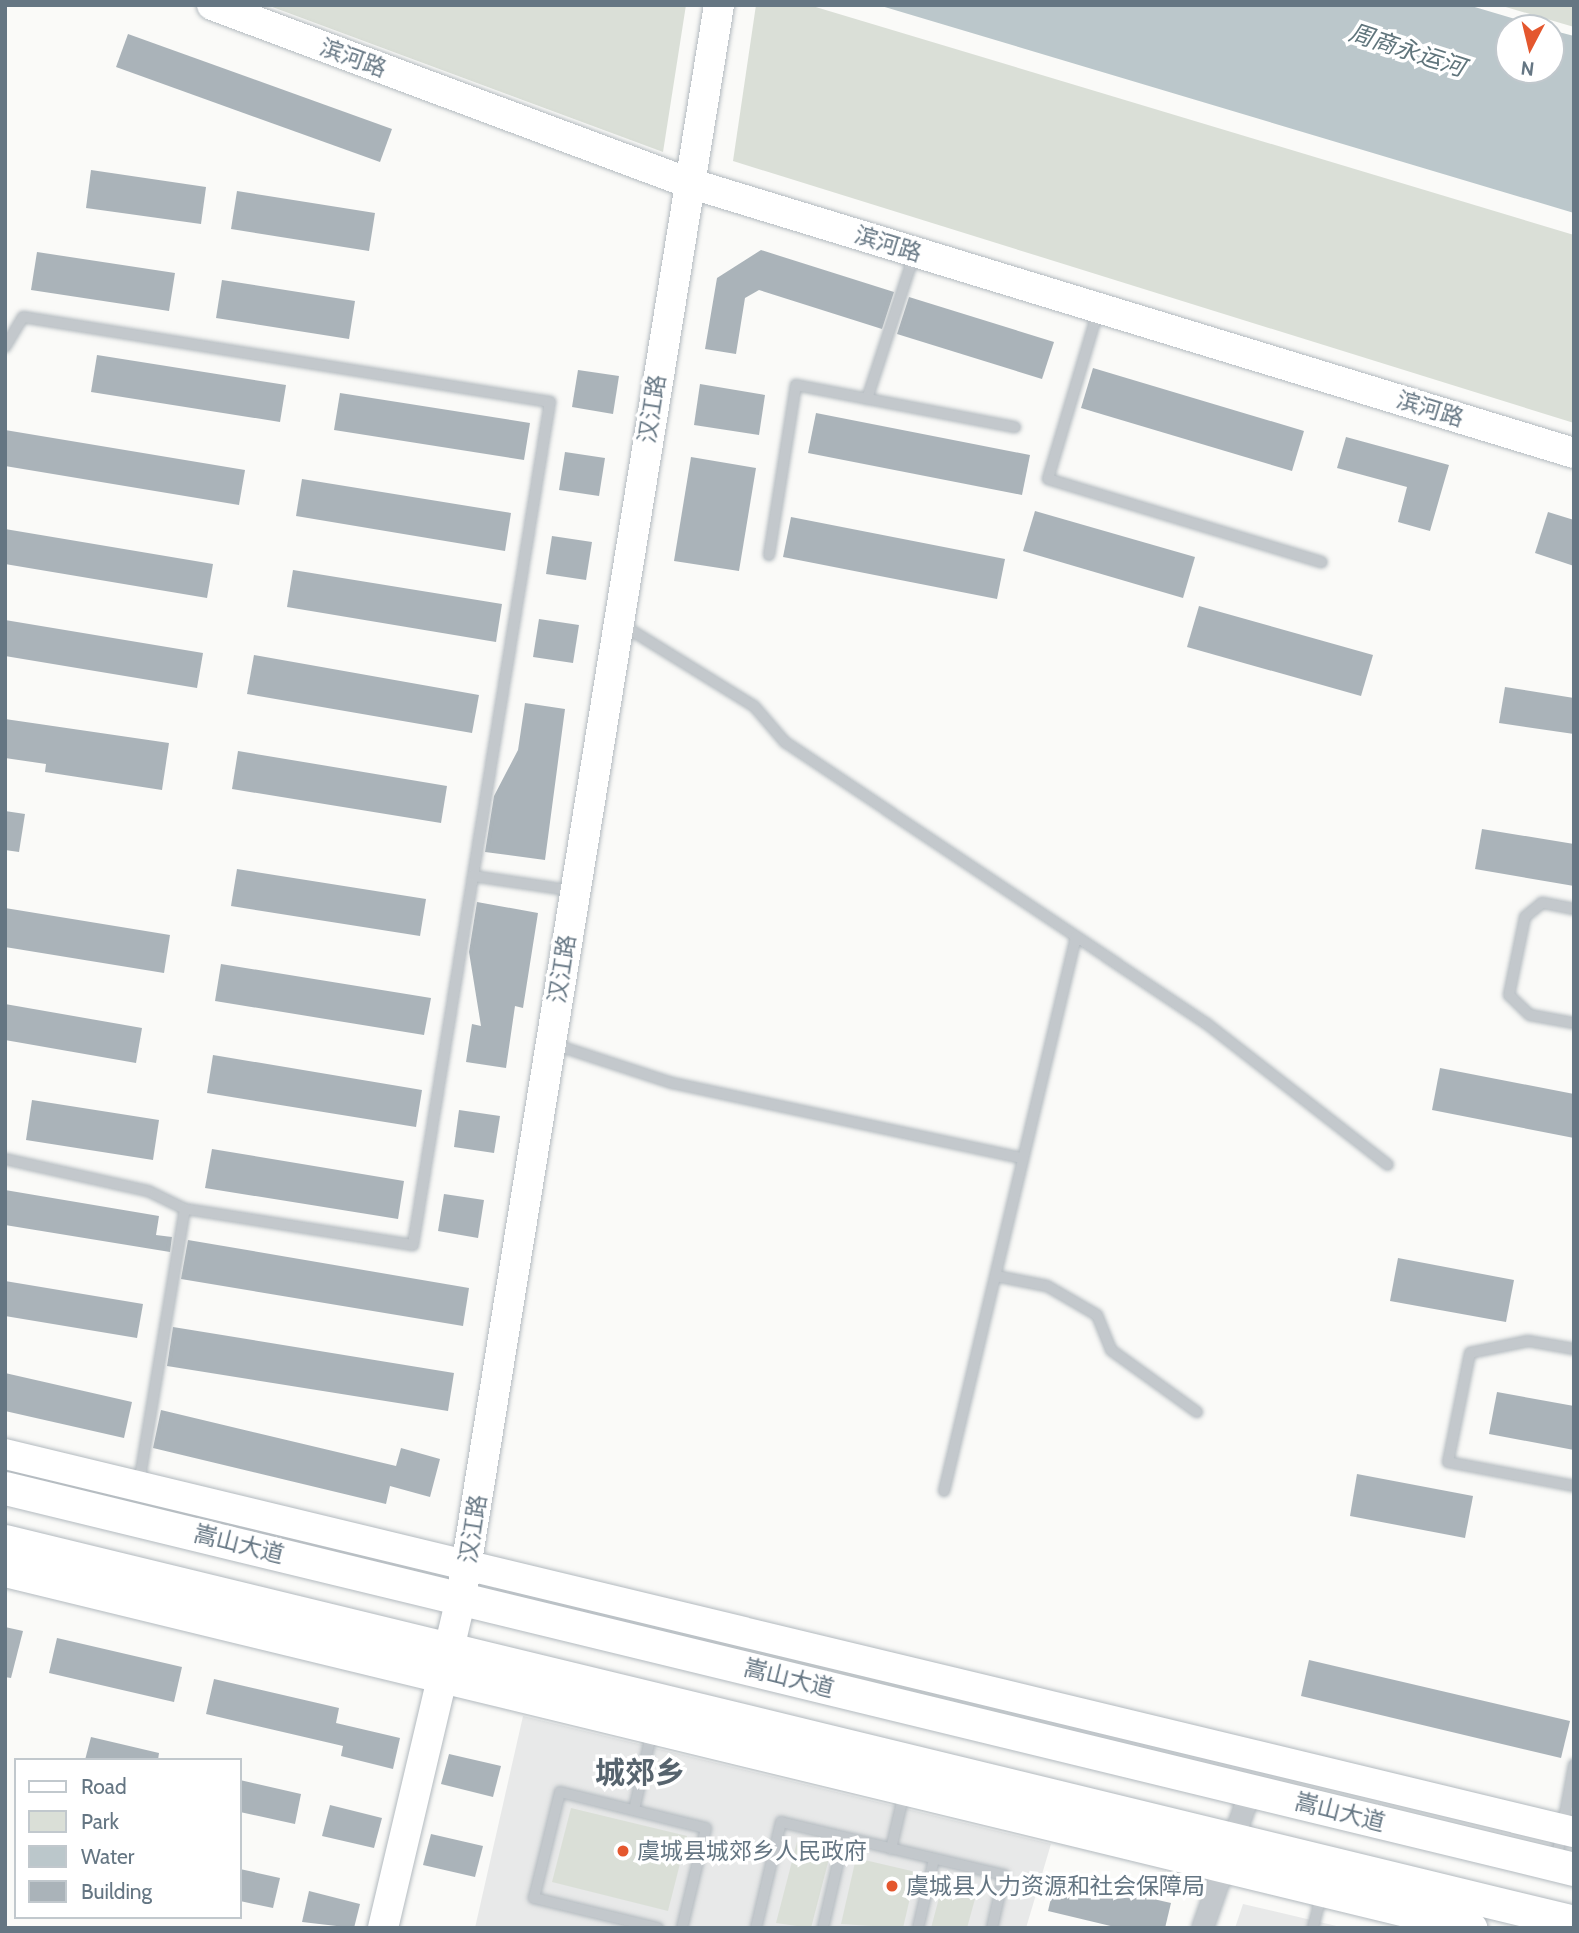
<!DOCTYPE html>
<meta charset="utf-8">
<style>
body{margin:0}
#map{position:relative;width:1579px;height:1933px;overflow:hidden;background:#fafaf8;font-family:Cabin,"Noto Sans SC",sans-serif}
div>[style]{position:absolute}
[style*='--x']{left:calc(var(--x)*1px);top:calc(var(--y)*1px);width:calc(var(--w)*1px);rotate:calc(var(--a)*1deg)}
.built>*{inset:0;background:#e8e9e9}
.green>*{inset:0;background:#dadfd7}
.water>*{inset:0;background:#bbc7cb}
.building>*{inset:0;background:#aab3b9}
.roads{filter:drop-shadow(0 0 2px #b3babf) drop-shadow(0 0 2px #b3babf)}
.lane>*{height:10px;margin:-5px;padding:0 5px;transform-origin:5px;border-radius:5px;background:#c3c8cc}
.street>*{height:21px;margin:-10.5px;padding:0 10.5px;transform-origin:10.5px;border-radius:10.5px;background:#c3c8cc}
.secondary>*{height:30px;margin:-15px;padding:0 15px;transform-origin:15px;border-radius:15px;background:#fff}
.primary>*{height:33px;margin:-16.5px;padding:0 16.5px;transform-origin:16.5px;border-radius:16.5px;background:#fff}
.dots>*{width:19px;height:19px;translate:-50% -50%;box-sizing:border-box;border:4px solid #fff;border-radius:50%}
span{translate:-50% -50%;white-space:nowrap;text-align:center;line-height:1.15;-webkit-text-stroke:7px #fff;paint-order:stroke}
.street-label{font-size:23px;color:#657683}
.poi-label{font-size:23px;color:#657683}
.left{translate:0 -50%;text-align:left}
.water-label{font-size:24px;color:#60757c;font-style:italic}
.district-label{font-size:30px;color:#57646e;font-weight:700}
.frame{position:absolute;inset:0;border:7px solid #657683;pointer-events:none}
.legend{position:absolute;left:14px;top:1758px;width:228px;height:161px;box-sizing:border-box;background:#fff;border:2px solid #c1c8cd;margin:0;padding:9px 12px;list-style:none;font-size:21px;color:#657683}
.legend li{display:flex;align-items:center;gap:14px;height:35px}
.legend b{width:35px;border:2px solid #c1c8cd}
.north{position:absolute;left:1495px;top:14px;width:70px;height:70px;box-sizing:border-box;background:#fff;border:2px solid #c1c8cd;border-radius:50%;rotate:187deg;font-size:19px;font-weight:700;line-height:28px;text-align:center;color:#657683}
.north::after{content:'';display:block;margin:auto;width:24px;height:32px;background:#e4572e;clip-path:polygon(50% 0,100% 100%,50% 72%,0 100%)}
</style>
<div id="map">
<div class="built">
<i style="clip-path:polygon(523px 1716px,1051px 1844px,1026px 1928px,475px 1928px)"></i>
<i style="clip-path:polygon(1243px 1904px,1345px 1928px,1235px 1928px)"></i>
</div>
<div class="green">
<i style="clip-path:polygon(267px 5px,686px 5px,663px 152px)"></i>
<i style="clip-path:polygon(756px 5px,809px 5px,1574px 235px,1574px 423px,733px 161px)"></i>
<i style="clip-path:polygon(1499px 5px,1574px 5px,1574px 27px)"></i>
<i style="clip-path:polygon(571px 1808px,687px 1836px,668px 1911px,552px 1882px)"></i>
<i style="clip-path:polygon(797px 1842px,831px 1851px,811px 1928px,776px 1923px)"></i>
<i style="clip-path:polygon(856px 1858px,916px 1872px,903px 1928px,841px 1924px)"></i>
<i style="clip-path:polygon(944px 1879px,978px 1888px,967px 1928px,931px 1928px)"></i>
</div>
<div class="water">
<i style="clip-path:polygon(878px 5px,1468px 5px,1545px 28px,1509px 28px,1509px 70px,1551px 70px,1551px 30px,1574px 36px,1574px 213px)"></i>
</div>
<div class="building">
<i style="clip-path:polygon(128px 34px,392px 129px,380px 162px,116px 67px)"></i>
<i style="clip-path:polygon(91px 170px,206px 187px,201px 224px,86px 208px)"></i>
<i style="clip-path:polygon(237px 191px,375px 213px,369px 251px,231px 229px)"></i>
<i style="clip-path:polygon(761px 250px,894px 292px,882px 329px,759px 290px,745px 298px,736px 354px,705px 349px,717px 278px)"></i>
<i style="clip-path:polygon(37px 252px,175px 273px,169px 311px,31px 290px)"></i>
<i style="clip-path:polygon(222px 280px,355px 301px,349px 339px,216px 318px)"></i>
<i style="clip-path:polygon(909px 297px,1054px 342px,1042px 379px,897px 334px)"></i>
<i style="clip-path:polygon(97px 355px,286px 385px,280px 422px,91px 392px)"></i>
<i style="clip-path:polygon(1093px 368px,1304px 431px,1292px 471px,1081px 408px)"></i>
<i style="clip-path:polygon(578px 370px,619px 376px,613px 414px,572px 407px)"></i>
<i style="clip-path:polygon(700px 384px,765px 395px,759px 435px,694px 425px)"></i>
<i style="clip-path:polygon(340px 393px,530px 423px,524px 460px,334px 430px)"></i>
<i style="clip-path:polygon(816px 413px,1030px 455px,1022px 495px,808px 453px)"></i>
<i style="clip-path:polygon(5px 430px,245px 470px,239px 505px,5px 466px)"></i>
<i style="clip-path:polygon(1346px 437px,1449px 465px,1430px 531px,1398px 522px,1407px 487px,1337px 468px)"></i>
<i style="clip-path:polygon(565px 452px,605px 458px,599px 496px,559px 490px)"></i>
<i style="clip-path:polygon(691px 457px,756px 468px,739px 571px,674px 561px)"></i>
<i style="clip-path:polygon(302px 479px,511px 513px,505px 551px,296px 516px)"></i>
<i style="clip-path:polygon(1035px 511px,1195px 557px,1183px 598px,1023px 551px)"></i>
<i style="clip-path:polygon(1548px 512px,1574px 520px,1574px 566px,1535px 553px)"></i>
<i style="clip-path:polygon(791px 517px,1005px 559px,997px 599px,783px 557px)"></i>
<i style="clip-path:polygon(5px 529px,213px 564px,207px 598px,5px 564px)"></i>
<i style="clip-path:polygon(552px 536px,592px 542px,586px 580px,546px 574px)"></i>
<i style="clip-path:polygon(293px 570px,502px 604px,496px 642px,287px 607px)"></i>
<i style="clip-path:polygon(1199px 606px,1373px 655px,1361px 696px,1187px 647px)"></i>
<i style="clip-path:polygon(539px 619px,579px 625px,573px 663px,533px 657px)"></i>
<i style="clip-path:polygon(5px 620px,203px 653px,197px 688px,5px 656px)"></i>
<i style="clip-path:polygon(254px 655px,479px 695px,472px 733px,247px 694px)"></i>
<i style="clip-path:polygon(1505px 687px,1574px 698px,1574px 734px,1499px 723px)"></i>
<i style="clip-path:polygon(525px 703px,565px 709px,545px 860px,485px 852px,494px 796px,518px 750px)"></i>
<i style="clip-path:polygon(5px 719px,169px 743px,162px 790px,45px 772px,46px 764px,5px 758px)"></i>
<i style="clip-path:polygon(238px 751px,447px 786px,441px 823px,232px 789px)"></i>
<i style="clip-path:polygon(5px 811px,25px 814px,19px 852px,5px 850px)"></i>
<i style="clip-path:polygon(1482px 829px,1574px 844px,1574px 886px,1475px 869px)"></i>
<i style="clip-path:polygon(237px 869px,426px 899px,420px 936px,231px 906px)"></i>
<i style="clip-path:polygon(477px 902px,538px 913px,523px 1008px,515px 1006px,506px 1068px,466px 1062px,472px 1024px,481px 1026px,469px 952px)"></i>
<i style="clip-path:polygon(5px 908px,170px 935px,164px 973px,5px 947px)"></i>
<i style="clip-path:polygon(221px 964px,431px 998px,424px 1035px,215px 1001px)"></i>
<i style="clip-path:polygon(5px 1004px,142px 1028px,136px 1063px,5px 1040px)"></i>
<i style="clip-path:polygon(213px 1055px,422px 1090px,416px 1127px,207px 1093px)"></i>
<i style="clip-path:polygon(1440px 1068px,1574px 1094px,1574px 1138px,1432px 1110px)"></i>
<i style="clip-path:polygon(32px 1100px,159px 1120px,153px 1160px,26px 1140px)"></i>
<i style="clip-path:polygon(459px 1110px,500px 1116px,494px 1153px,454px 1147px)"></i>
<i style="clip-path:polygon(212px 1149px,404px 1181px,398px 1219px,205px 1188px)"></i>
<i style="clip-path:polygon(5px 1190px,159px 1216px,156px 1235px,172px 1237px,170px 1252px,5px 1225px)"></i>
<i style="clip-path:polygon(444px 1194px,484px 1200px,478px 1238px,438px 1231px)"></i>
<i style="clip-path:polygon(188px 1240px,469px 1288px,463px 1326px,181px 1279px)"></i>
<i style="clip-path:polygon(1398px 1258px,1514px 1280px,1506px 1322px,1390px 1301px)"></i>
<i style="clip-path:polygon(5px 1281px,143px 1304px,137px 1338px,5px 1316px)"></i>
<i style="clip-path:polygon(173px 1327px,454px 1373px,448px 1411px,167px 1366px)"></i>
<i style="clip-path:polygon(5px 1373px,132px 1402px,124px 1438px,5px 1411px)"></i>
<i style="clip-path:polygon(1497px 1392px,1574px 1406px,1574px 1450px,1489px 1434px)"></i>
<i style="clip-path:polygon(161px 1410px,396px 1466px,401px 1448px,440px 1459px,430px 1497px,390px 1486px,386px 1504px,153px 1448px)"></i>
<i style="clip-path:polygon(1357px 1474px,1473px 1496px,1465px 1538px,1350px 1516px)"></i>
<i style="clip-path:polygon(5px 1627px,23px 1631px,11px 1678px,5px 1677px)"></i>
<i style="clip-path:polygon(57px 1638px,182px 1667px,174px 1702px,49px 1673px)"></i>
<i style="clip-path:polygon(1309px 1660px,1570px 1721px,1561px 1758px,1301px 1696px)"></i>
<i style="clip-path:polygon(214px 1679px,339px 1708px,336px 1723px,400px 1738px,393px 1769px,341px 1756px,343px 1746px,206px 1714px)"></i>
<i style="clip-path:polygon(91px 1737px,159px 1753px,158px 1760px,85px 1760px)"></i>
<i style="clip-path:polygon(449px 1754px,501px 1766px,493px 1797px,441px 1784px)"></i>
<i style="clip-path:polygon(240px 1780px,301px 1794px,295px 1824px,240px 1812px)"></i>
<i style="clip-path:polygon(330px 1805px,382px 1818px,374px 1848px,322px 1836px)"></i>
<i style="clip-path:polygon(431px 1834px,483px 1846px,475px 1877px,423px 1865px)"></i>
<i style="clip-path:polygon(240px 1869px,280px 1878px,273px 1908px,240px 1901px)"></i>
<i style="clip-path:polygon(1056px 1877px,1171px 1903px,1165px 1928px,1119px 1928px,1048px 1911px)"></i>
<i style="clip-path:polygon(309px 1891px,360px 1904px,354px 1928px,302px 1922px)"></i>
</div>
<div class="roads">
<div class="lane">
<i style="--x:1098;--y:311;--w:175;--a:106.6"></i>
<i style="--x:1048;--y:479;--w:286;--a:16.9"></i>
<i style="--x:5;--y:347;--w:35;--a:-59"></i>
<i style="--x:23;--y:317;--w:534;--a:9.16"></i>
<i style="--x:550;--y:402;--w:854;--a:99.23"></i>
<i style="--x:413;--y:1245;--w:231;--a:-171"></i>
<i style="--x:185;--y:1209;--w:41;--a:-154.1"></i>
<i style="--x:148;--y:1191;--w:147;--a:-167.4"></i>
<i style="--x:867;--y:399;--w:151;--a:-71.9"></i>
<i style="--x:769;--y:555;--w:172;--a:-81"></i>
<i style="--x:796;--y:385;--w:223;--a:10.9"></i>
<i style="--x:621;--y:624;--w:156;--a:31.7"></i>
<i style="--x:754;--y:706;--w:48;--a:49.3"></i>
<i style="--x:785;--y:742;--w:508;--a:33.75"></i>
<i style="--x:1207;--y:1024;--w:229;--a:37.9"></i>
<i style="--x:473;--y:876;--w:102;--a:8.4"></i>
<i style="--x:1574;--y:909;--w:33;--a:-169"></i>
<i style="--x:1542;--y:903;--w:22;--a:141"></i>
<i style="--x:1525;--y:917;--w:80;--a:101.6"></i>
<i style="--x:1509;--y:995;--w:29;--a:44"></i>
<i style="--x:1530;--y:1015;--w:45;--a:10.3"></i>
<i style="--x:553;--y:1044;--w:125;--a:18.1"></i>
<i style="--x:672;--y:1083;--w:359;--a:12.1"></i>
<i style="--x:996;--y:1276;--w:52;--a:11.1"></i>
<i style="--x:1047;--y:1286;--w:58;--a:30.1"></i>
<i style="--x:1097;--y:1315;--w:38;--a:68"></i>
<i style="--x:1111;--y:1350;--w:106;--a:35.8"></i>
<i style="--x:1574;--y:1349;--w:47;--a:-170.1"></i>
<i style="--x:1528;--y:1341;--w:59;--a:168.3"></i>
<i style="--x:1470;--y:1353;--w:111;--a:101.4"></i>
<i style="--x:1448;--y:1462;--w:128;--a:10.8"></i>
<i style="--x:139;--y:1483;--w:278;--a:-80.5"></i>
<i style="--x:944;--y:1491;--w:570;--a:-76.6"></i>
<i style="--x:634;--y:1810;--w:81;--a:-77.2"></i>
<i style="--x:891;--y:1849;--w:57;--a:-76.9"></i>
<i style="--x:1556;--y:1862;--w:99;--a:-79.5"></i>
<i style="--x:658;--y:1928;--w:128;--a:-166.4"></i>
<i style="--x:534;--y:1898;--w:109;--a:-76.2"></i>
<i style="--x:560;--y:1792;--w:150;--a:13.9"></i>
<i style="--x:706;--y:1828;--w:103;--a:103.5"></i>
<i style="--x:756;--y:1928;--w:109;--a:-76.7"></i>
<i style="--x:781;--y:1822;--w:229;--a:13.4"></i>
<i style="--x:1004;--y:1875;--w:54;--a:102.8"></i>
<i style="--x:823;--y:1928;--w:93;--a:-77"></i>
<i style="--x:918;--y:1928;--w:71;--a:-76.9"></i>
<i style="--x:1313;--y:1928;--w:36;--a:-76"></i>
</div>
<div class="street">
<i style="--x:1202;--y:1928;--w:146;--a:-70.8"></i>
</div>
<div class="secondary">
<i style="--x:212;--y:5;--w:509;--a:20.46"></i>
<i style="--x:689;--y:183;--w:925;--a:16.97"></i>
<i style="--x:5;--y:1454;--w:1614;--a:13.55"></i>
<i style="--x:5;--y:1572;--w:1510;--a:13.64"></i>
<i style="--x:383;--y:1928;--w:339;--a:-76.7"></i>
<i style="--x:461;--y:1598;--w:1614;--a:-80.8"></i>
</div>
<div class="primary">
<i style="--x:5;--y:1488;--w:1615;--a:13.65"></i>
<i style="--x:5;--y:1541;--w:1615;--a:13.65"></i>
</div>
</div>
<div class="dots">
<i style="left:623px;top:1851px;background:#e4572e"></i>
<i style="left:892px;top:1886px;background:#e4572e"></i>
</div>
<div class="street-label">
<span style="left:353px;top:58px;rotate:20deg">滨河路</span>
<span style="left:888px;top:244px;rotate:17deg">滨河路</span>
<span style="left:652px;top:409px;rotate:-81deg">汉江路</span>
<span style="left:1430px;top:409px;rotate:17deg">滨河路</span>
<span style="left:562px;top:969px;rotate:-81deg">汉江路</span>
<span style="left:473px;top:1529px;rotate:-81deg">汉江路</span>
<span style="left:239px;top:1544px;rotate:14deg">嵩山大道</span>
<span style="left:789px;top:1678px;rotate:14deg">嵩山大道</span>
<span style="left:1340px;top:1812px;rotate:14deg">嵩山大道</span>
</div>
<div class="poi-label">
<span class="left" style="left:637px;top:1851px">虞城县城郊乡人民政府</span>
<span class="left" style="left:906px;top:1886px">虞城县人力资源和社会保障局</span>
</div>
<div class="water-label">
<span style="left:1407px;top:50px;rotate:18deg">周商永运河</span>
</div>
<div class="district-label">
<span style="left:640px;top:1773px">城郊乡</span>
</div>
<div class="frame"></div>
<ul class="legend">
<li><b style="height:9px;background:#fff"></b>Road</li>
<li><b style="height:19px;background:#dadfd7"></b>Park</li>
<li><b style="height:19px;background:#bbc7cb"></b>Water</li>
<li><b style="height:19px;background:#aab3b9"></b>Building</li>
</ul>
<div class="north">N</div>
</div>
